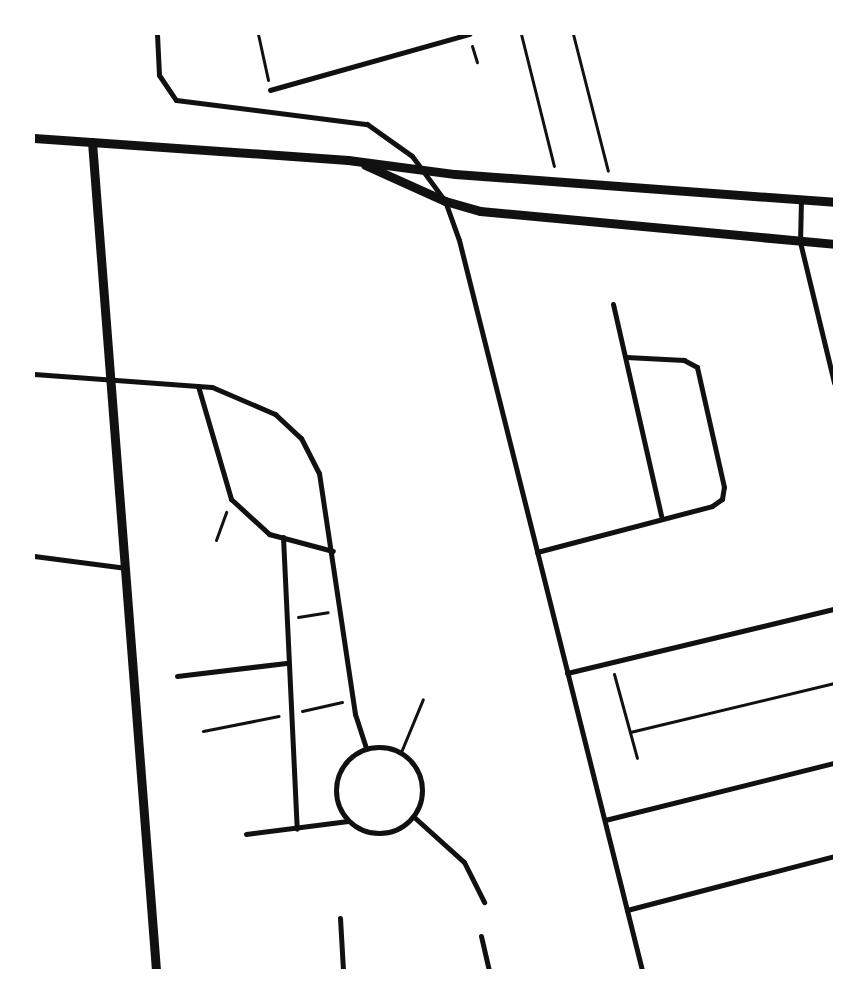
<!DOCTYPE html>
<style>
body{margin:0}
#map{position:relative;width:868px;height:1004px;overflow:hidden;background:#fff;font-family:Bitter,serif}
div>[style]{position:absolute}
[style*='--x']{left:calc(var(--x)*1px);top:calc(var(--y)*1px);width:calc(var(--w)*1px);rotate:calc(var(--a)*1deg)}
.path>*{height:3px;margin:-1.5px;padding:0 1.5px;transform-origin:1.5px;border-radius:1.5px;background:#111}
.pedestrian>*{height:4.5px;margin:-2.25px;padding:0 2.25px;transform-origin:2.25px;border-radius:2.25px;background:#111}
.minor>*{height:5px;margin:-2.5px;padding:0 2.5px;transform-origin:2.5px;border-radius:2.5px;background:#111}
.minor>.ring{margin:-2.5px;padding:0;box-sizing:content-box;background:none;border:5px solid #111;border-radius:50%}
.tertiary>*{height:9px;margin:-4.5px;padding:0 4.5px;transform-origin:4.5px;border-radius:4.5px;background:#111}
span{translate:-50% -50%;white-space:nowrap;text-align:center;line-height:1.15;-webkit-text-stroke:4px #fff;paint-order:stroke}
.frame{position:absolute;inset:0;border:35px solid #fff;pointer-events:none}
</style>
<div id="map">
<div class="path">
<i style="--x:258;--y:34;--w:47;--a:77.7"></i>
<i style="--x:521;--y:34;--w:136;--a:76"></i>
<i style="--x:573;--y:34;--w:141;--a:75.7"></i>
<i style="--x:472;--y:46;--w:17;--a:73"></i>
<i style="--x:216;--y:540;--w:30;--a:-70"></i>
<i style="--x:298;--y:617;--w:30;--a:-9"></i>
<i style="--x:614;--y:674;--w:87;--a:74.7"></i>
<i style="--x:302;--y:711;--w:41;--a:-12.7"></i>
<i style="--x:203;--y:731;--w:77;--a:-11.2"></i>
<i style="--x:630;--y:732;--w:210;--a:-13.5"></i>
<i style="--x:401;--y:752;--w:57;--a:-67.5"></i>
</div>
<div class="pedestrian">
<i style="--x:270;--y:90;--w:207;--a:-15.7"></i>
</div>
<div class="minor">
<i style="--x:157;--y:34;--w:41;--a:87.2"></i>
<i style="--x:159;--y:75;--w:30;--a:56"></i>
<i style="--x:176;--y:100;--w:193;--a:7.2"></i>
<i style="--x:367;--y:124;--w:55;--a:35.4"></i>
<i style="--x:412;--y:156;--w:56;--a:53.7"></i>
<i style="--x:445;--y:201;--w:41;--a:70.3"></i>
<i style="--x:459;--y:240;--w:753;--a:75.93"></i>
<i style="--x:801;--y:199;--w:43;--a:91.3"></i>
<i style="--x:800;--y:242;--w:145;--a:76.4"></i>
<i style="--x:613;--y:304;--w:217;--a:77.2"></i>
<i style="--x:34;--y:374;--w:178;--a:4.2"></i>
<i style="--x:212;--y:387;--w:69;--a:23.2"></i>
<i style="--x:275;--y:414;--w:35;--a:43"></i>
<i style="--x:301;--y:438;--w:39;--a:63"></i>
<i style="--x:319;--y:473;--w:244;--a:81.5"></i>
<i style="--x:355;--y:714;--w:36;--a:72"></i>
<i style="--x:198;--y:386;--w:118;--a:73.7"></i>
<i style="--x:231;--y:499;--w:52;--a:42.6"></i>
<i style="--x:269;--y:534;--w:66;--a:14.9"></i>
<i style="--x:283;--y:537;--w:292;--a:87.3"></i>
<i style="--x:537;--y:552;--w:181;--a:-14.7"></i>
<i style="--x:712;--y:506;--w:12;--a:-35"></i>
<i style="--x:722;--y:499;--w:12;--a:-81"></i>
<i style="--x:724;--y:487;--w:123;--a:-102.7"></i>
<i style="--x:697;--y:367;--w:15;--a:-152"></i>
<i style="--x:684;--y:360;--w:58;--a:-177"></i>
<i style="--x:34;--y:556;--w:93;--a:7.4"></i>
<i style="--x:567;--y:673;--w:275;--a:-13.5"></i>
<i style="--x:177;--y:676;--w:110;--a:-6.8"></i>
<i class="ring" style="left:336px;top:747px;width:81px;height:81px"></i>
<i style="--x:414;--y:817;--w:67;--a:42"></i>
<i style="--x:464;--y:862;--w:45;--a:63.4"></i>
<i style="--x:605;--y:820;--w:236;--a:-14"></i>
<i style="--x:246;--y:834;--w:103;--a:-7.3"></i>
<i style="--x:627;--y:910;--w:214;--a:-14.6"></i>
<i style="--x:340;--y:918;--w:52;--a:86.7"></i>
<i style="--x:481;--y:936;--w:35;--a:77"></i>
</div>
<div class="tertiary">
<i style="--x:34;--y:138;--w:315;--a:4"></i>
<i style="--x:348;--y:160;--w:108;--a:7.5"></i>
<i style="--x:455;--y:174;--w:380;--a:4.2"></i>
<i style="--x:92;--y:142;--w:830;--a:85.58"></i>
<i style="--x:365;--y:165;--w:88;--a:24.2"></i>
<i style="--x:445;--y:201;--w:36;--a:16"></i>
<i style="--x:480;--y:211;--w:356;--a:5.3"></i>
</div>
<div class="frame"></div>
</div>
